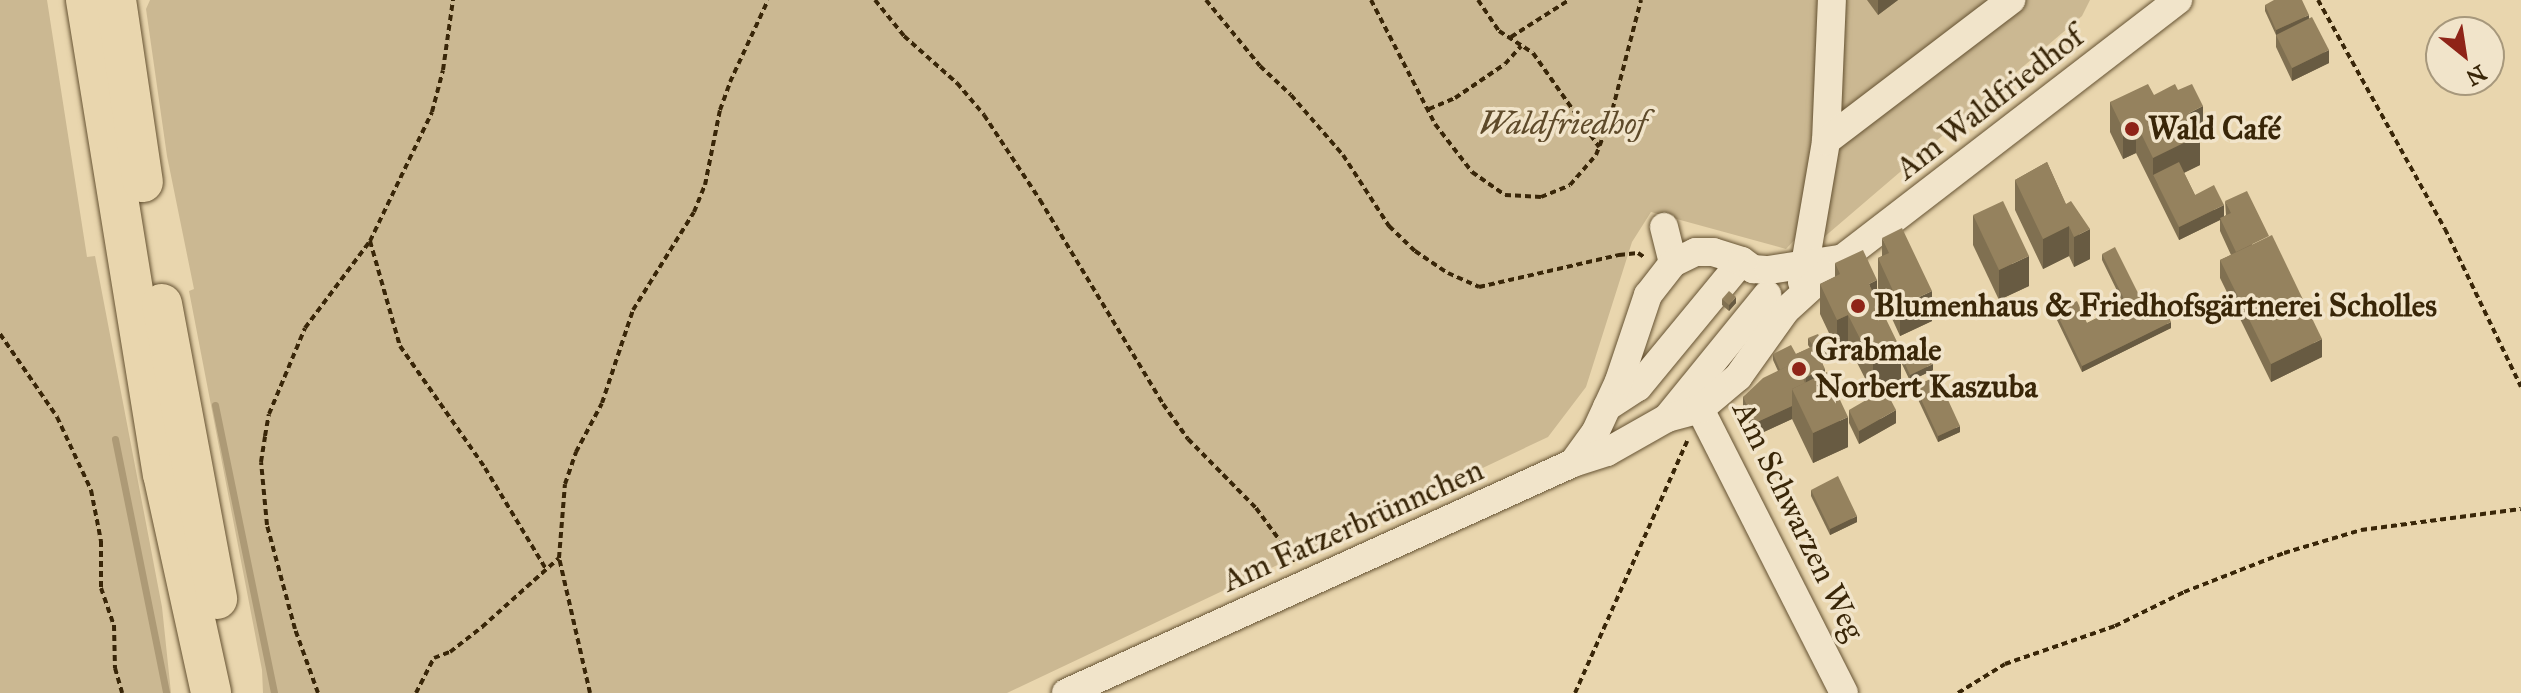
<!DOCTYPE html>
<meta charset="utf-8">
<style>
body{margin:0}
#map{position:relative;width:2521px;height:693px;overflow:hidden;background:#e9d6ae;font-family:"IM FELL Great Primer",serif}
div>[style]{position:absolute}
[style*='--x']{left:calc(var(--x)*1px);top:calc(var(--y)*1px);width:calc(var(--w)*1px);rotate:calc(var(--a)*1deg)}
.green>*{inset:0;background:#cbb892}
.stream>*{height:7px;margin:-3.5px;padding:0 3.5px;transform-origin:3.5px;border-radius:3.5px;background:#ad9a76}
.path>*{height:4px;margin-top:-2px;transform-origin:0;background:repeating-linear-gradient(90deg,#392608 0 6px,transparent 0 10px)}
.roads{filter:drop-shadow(0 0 2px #655232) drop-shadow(0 0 2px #655232)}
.minor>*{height:28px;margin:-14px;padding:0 14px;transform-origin:14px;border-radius:14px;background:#f1e4ca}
.highway>*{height:40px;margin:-20px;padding:0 20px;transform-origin:20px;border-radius:20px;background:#e9d6ae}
.wall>*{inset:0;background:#807051}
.shaded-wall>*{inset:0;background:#685b42}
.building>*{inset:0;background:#95825e}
.dots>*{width:22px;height:22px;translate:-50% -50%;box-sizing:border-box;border:4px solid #f1e4ca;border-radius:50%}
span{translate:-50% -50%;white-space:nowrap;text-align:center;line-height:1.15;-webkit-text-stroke:7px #f1e4ca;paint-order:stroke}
.street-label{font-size:32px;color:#392608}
.park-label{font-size:32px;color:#5e4a2a;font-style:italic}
.poi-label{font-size:32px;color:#392608;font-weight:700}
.left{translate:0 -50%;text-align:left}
.north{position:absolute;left:2425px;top:16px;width:80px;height:80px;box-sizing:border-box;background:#f1e4ca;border:2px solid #a7987c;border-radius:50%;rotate:150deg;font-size:22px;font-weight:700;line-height:32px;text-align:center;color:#392608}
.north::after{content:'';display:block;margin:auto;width:28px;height:36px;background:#8f2418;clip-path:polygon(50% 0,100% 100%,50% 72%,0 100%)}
</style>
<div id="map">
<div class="green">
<i style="clip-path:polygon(0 0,47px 0,87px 257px,95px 256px,162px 607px,171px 693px,0 693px)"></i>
<i style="clip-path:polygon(150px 0,2090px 0,2082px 16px,1823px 238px,1798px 236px,1786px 249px,1651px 212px,1632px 242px,1586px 387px,1548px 437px,1007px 693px,263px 693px,262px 670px,189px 291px,194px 289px,167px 156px,146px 9px)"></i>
</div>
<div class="stream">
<i style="--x:215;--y:405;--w:294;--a:78.4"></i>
<i style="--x:115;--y:439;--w:259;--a:78.6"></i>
</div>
<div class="path">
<i style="--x:875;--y:0;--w:46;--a:51.1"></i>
<i style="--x:904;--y:36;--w:71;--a:41.6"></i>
<i style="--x:957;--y:83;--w:42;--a:49.8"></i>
<i style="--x:984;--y:115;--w:102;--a:56.6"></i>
<i style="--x:1040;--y:200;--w:238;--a:58.9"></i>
<i style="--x:1163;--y:404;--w:43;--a:54.5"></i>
<i style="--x:1188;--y:439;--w:97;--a:45.4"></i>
<i style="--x:1256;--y:508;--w:66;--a:53.7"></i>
<i style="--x:1206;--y:0;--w:85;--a:50.7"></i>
<i style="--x:1260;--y:66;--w:42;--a:43.1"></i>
<i style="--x:1291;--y:95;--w:79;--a:49.1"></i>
<i style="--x:1343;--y:155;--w:85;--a:57.1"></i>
<i style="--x:1389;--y:226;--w:36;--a:44"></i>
<i style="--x:1415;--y:251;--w:40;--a:34"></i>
<i style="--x:1448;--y:273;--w:34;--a:24"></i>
<i style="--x:1479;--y:287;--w:144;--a:-12.9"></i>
<i style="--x:1619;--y:255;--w:19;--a:-6"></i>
<i style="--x:1638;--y:253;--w:7;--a:34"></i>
<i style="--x:1371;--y:0;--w:140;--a:62.7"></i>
<i style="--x:1435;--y:124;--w:61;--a:52.4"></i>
<i style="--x:1472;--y:172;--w:40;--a:34.9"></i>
<i style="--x:1505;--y:195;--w:36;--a:3"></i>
<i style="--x:1541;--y:197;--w:31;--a:-22"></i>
<i style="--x:1570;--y:185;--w:40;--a:-49"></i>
<i style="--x:1596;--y:155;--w:39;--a:-69"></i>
<i style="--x:1610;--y:119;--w:123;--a:-75.4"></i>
<i style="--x:1478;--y:0;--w:37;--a:56"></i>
<i style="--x:1499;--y:31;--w:40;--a:32.9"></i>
<i style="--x:1533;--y:53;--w:115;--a:54.9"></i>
<i style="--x:2318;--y:0;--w:262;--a:61"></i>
<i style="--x:2445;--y:229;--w:175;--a:64.3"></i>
<i style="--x:1511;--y:37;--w:69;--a:-32.5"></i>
<i style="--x:1429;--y:109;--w:28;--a:-23"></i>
<i style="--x:1455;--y:98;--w:60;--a:-34.2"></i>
<i style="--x:1505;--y:64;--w:24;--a:-48"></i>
<i style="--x:370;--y:241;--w:109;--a:74.1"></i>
<i style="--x:400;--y:346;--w:149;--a:55.1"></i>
<i style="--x:485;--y:468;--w:118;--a:58.9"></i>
<i style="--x:0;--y:334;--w:101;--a:55.5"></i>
<i style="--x:57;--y:417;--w:81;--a:65"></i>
<i style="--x:91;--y:490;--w:52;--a:78.9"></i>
<i style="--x:101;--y:541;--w:47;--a:90"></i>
<i style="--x:101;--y:588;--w:39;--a:71"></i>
<i style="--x:114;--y:625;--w:43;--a:88.7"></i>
<i style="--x:115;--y:668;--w:26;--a:74"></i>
<i style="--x:318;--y:693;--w:68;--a:-109.8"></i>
<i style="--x:295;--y:629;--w:108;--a:-105.1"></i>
<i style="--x:267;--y:525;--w:63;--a:-95.4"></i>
<i style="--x:261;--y:462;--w:26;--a:-81"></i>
<i style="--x:265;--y:436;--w:22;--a:-80"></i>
<i style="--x:269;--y:414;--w:93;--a:-67.3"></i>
<i style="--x:305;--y:328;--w:109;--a:-53.2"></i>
<i style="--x:370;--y:241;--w:143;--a:-64.3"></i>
<i style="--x:432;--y:112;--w:43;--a:-75.3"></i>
<i style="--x:443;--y:70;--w:71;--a:-81.9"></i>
<i style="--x:416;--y:693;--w:39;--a:-63"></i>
<i style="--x:434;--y:658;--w:17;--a:-21"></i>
<i style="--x:450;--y:652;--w:41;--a:-38"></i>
<i style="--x:482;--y:627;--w:103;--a:-41.9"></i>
<i style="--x:590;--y:693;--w:139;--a:-102.9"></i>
<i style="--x:559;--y:558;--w:74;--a:-85.4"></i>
<i style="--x:565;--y:484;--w:34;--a:-71"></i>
<i style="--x:576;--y:452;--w:55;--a:-62"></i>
<i style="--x:602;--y:403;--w:98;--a:-71.6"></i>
<i style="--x:633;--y:310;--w:115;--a:-58.1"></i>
<i style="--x:694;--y:212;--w:29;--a:-68"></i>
<i style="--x:705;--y:185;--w:76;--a:-78.7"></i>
<i style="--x:720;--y:110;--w:30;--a:-70"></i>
<i style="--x:730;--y:82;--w:90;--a:-65.1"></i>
<i style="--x:1575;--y:693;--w:276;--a:-66"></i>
<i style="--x:1958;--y:693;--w:55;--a:-31.7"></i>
<i style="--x:2005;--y:664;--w:116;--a:-19.1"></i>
<i style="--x:2115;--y:626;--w:77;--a:-26.2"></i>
<i style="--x:2184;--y:592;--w:107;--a:-21.3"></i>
<i style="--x:2284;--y:553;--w:80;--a:-16.6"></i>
<i style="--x:2361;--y:530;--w:161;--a:-7.5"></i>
</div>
<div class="roads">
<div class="minor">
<i style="--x:1826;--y:141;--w:141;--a:-87.6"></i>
<i style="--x:1664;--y:227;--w:37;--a:76"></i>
<i style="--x:1802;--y:282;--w:143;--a:-80.3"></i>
<i style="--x:1826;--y:141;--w:233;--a:-37.3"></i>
<i style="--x:1607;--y:407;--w:37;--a:-33"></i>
<i style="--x:1638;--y:387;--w:163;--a:-50.5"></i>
<i style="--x:1700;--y:409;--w:318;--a:63.1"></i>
<i style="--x:1667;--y:418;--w:159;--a:-50.9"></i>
<i style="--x:1573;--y:463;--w:37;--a:-54"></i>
<i style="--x:1595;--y:433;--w:57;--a:-65.2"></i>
<i style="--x:1619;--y:381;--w:91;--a:-71.4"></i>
<i style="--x:1648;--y:295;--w:41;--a:-52"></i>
<i style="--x:1673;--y:263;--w:25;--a:-26"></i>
<i style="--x:1696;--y:252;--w:17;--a:0"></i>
<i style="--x:1713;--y:252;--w:30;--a:17"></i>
<i style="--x:1742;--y:261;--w:14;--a:36"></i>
<i style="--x:1753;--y:269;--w:16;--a:4"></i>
<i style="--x:1769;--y:270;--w:71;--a:-8.9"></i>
<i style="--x:1066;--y:693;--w:557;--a:-24.4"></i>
<i style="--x:1573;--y:463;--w:36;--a:-18"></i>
<i style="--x:1607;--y:452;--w:69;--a:-29.5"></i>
<i style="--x:1667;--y:418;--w:34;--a:-15"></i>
<i style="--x:1700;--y:409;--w:50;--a:-40.1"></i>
<i style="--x:1738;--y:377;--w:81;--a:-54.5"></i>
<i style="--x:1785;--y:311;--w:79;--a:-42.4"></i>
<i style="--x:1843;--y:258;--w:423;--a:-37.6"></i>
</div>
<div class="highway">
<i style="--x:86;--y:0;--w:480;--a:80.8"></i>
<i style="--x:163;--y:474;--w:224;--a:77.6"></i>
<i style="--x:116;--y:0;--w:184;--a:81.6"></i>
<i style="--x:162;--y:304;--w:300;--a:79.4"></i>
</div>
</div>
<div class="wall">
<i style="clip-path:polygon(1867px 0,1898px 0,1878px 15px)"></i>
<i style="clip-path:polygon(2265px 5px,2309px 18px,2329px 63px,2292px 81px,2276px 47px,2276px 35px,2265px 11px)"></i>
<i style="clip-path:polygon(2154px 95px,2203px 136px,2200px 137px,2200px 165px,2184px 173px,2195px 195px,2224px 217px,2226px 215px,2225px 201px,2322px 357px,2271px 382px,2220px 278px,2220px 260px,2231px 255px,2220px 231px,2220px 220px,2179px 240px,2136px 153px,2123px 159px,2110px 132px,2110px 102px)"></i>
<i style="clip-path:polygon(2047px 162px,2090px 259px,2074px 267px,2069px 256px,2043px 269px,2015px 210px,2015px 180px)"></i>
<i style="clip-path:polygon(1973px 215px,2029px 286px,1999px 300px,1973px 245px)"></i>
<i style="clip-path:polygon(1882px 238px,1932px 321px,1900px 336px,1878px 288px,1878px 258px,1882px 256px)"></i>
<i style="clip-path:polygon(2102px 254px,2140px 297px,2171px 328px,2082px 372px,2056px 318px,2056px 312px,2087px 323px,2124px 305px,2102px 260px)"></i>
<i style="clip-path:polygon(1835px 263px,1877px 302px,1901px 355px,1933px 370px,1910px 381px,1901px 362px,1901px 380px,1873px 394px,1848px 345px,1837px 350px,1820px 314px,1820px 284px,1835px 277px)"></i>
<i style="clip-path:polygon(1722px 299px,1736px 303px,1729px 311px,1722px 305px)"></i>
<i style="clip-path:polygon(1808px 338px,1828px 360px,1822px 363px,1848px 447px,1813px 463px,1792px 419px,1755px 436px,1743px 410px,1743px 397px,1778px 371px,1773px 360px,1773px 354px,1796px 354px,1810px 348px,1808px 345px)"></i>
<i style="clip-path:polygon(1915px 386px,1960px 432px,1938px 442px,1915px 393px)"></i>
<i style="clip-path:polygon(1849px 410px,1896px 423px,1859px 444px,1849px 423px)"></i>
<i style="clip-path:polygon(1811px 490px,1857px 522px,1830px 535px,1811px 496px)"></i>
</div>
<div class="shaded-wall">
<i style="clip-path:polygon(1878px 0,1898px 0,1878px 15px)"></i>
<i style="clip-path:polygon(2309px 15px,2309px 22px,2276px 36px,2276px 30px)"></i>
<i style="clip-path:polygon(2329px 50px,2329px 63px,2292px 81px,2292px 68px)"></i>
<i style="clip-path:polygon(2203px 106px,2203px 136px,2200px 137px,2200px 165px,2158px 185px,2153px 175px,2153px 158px,2189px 113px)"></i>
<i style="clip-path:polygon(2136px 123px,2136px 153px,2123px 159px,2123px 129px)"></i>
<i style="clip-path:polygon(2224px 205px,2224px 218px,2179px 240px,2179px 227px)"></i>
<i style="clip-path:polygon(2069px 226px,2069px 256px,2043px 269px,2043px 239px)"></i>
<i style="clip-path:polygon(2090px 229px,2090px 259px,2074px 267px,2074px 237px)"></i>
<i style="clip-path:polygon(2029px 256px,2029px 286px,1999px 300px,1999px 270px)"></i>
<i style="clip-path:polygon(1877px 280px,1877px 310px,1869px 284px)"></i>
<i style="clip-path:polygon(1932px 291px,1932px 321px,1900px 336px,1900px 306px)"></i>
<i style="clip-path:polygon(1736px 297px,1736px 303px,1729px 311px,1729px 305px)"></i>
<i style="clip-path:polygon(1848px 315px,1848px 345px,1837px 350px,1837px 320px)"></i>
<i style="clip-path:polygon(2171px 322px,2171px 328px,2082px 372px,2082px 366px)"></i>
<i style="clip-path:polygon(2322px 339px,2322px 357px,2271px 382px,2271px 364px)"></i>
<i style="clip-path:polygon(1901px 350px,1901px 380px,1873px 394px,1873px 364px)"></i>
<i style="clip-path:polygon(1828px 353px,1828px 360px,1820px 365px,1820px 358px)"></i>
<i style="clip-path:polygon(1933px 364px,1933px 370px,1910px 381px,1910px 375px)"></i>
<i style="clip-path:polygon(1825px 369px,1825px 375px,1806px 384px,1806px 377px)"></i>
<i style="clip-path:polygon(1792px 406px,1792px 419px,1755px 436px,1755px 423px)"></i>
<i style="clip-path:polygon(1896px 410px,1896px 423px,1859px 444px,1859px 431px)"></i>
<i style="clip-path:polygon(1848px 417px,1848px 447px,1813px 463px,1813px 433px)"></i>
<i style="clip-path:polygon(1960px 426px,1960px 432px,1938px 442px,1938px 436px)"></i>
<i style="clip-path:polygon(1857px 516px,1857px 522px,1830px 535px,1830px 529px)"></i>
</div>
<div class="building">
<i style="clip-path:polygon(2274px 0,2302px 0,2309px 15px,2276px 30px,2265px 5px)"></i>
<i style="clip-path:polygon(2312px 17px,2329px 50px,2292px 68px,2276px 35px)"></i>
<i style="clip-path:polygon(2148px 84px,2154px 95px,2175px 84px,2178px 90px,2192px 84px,2203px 106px,2189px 113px,2200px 135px,2153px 158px,2136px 123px,2123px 129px,2110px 102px)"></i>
<i style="clip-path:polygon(2047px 162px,2066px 204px,2071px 201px,2090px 229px,2074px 237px,2069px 226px,2043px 239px,2015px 180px)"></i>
<i style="clip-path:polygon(2179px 162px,2195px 195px,2214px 185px,2224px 205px,2179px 227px,2153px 175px)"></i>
<i style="clip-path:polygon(2247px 191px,2269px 236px,2236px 252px,2220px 218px,2231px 213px,2225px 201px)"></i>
<i style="clip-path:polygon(2003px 201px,2029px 256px,1999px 270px,1973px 215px)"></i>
<i style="clip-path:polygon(1902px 228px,1932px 291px,1900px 306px,1878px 258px,1889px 253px,1882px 238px)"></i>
<i style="clip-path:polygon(2272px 235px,2322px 339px,2271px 364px,2220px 260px)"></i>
<i style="clip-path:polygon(2115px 247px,2140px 297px,2156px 289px,2171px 322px,2082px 366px,2056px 312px,2077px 301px,2087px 323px,2126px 303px,2102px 254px)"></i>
<i style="clip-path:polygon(1863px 250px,1877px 280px,1869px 284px,1901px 350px,1873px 364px,1848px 315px,1837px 320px,1820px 284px,1840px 274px,1835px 263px)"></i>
<i style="clip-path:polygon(1729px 291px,1736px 297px,1729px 305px,1722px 299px)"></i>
<i style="clip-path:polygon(1818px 334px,1828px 353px,1820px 358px,1825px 369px,1806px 377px,1801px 366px,1798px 367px,1796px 362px,1780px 370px,1773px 354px,1791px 345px,1796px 354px,1813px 346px,1808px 338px)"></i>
<i style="clip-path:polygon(1924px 344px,1933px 364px,1910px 375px,1901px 355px)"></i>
<i style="clip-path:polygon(1796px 362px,1805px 383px,1792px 389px,1792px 406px,1755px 423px,1743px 397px,1763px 378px)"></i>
<i style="clip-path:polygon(1827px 372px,1848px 417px,1813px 433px,1792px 389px)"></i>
<i style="clip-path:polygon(1937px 376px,1960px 426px,1938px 436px,1915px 386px)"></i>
<i style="clip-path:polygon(1885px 389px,1896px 410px,1859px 431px,1849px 410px)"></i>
<i style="clip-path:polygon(1838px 476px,1857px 516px,1830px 529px,1811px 490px)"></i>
</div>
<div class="dots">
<i style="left:2132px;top:129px;background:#8f2418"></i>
<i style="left:1858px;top:306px;background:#8f2418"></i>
<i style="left:1799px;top:369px;background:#8f2418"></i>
</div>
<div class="street-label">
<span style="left:1990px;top:103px;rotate:-38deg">Am Waldfriedhof</span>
<span style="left:1798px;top:521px;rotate:64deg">Am Schwarzen Weg</span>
<span style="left:1353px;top:526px;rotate:-24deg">Am Fatzerbrünnchen</span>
</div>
<div class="park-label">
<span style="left:1563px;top:124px">Waldfriedhof</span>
</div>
<div class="poi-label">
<span class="left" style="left:2148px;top:129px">Wald Café</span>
<span class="left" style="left:1874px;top:306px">Blumenhaus &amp; Friedhofsgärtnerei Scholles</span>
<span class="left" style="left:1815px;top:369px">Grabmale<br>Norbert Kaszuba</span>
</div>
<div class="north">N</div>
</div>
